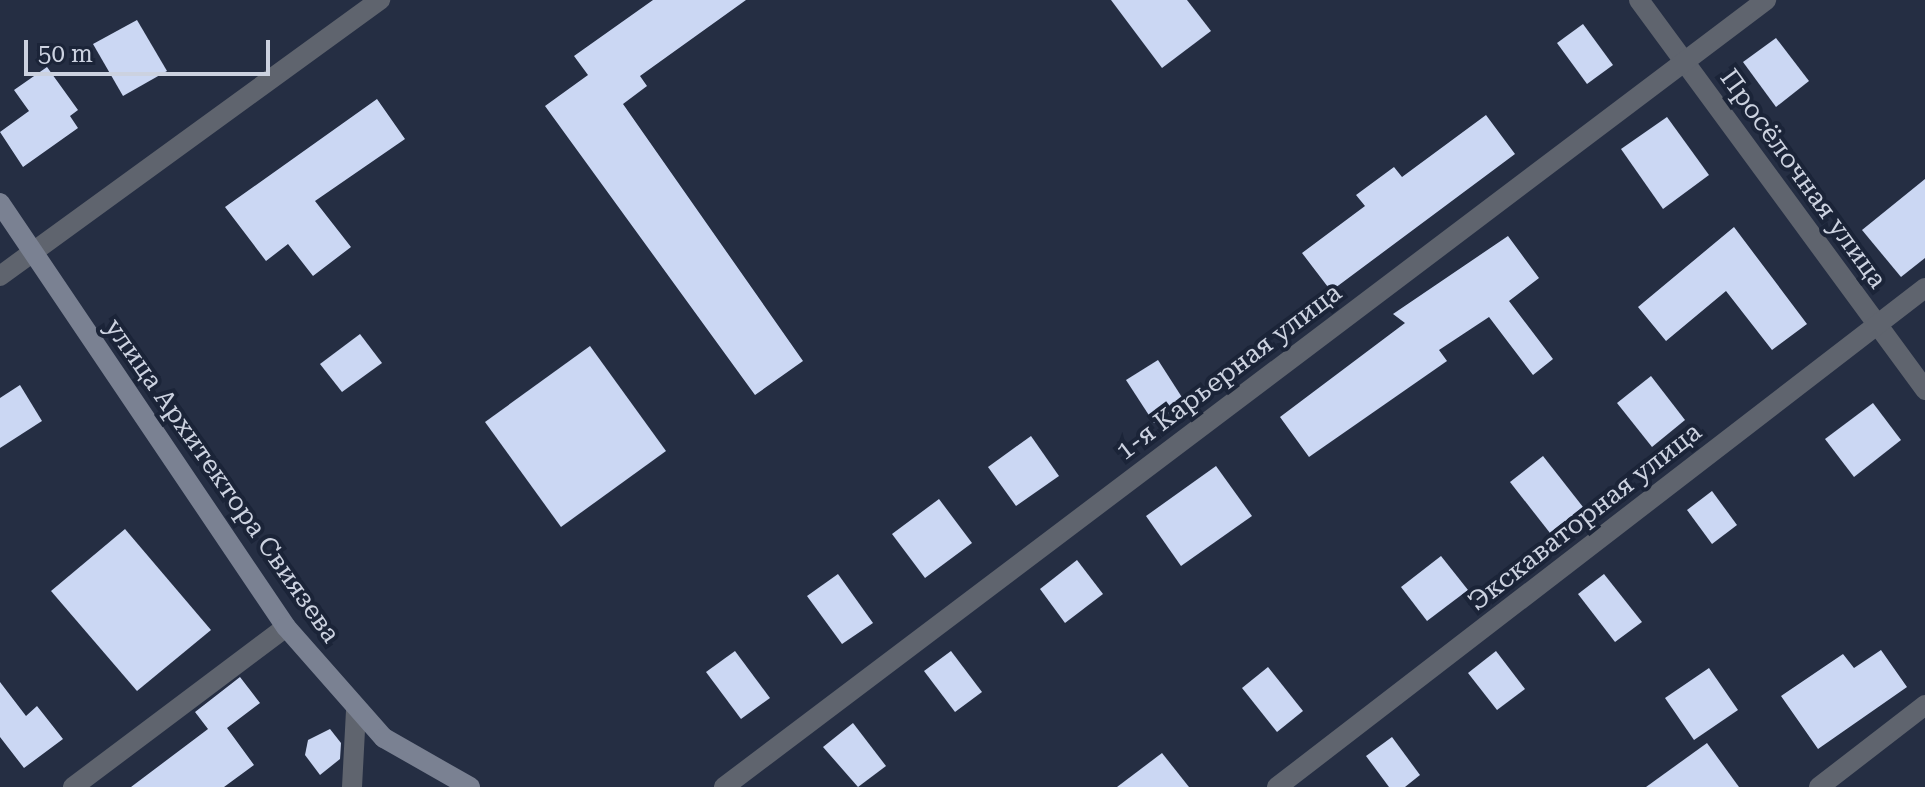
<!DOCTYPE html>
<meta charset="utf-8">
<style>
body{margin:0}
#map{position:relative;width:1925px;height:787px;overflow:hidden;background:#252e43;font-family:"Roboto Serif",serif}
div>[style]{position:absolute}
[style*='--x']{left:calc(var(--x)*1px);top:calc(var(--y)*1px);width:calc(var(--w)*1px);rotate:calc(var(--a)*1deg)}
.building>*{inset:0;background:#cbd7f3}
.street>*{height:20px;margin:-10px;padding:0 10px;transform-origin:10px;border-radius:10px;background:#5f646e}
.secondary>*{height:20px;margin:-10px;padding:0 10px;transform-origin:10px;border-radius:10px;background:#7a8192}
span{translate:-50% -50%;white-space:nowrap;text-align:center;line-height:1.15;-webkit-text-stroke:8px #1b2438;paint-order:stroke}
.street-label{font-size:26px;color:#ccd2e0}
.scale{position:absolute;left:24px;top:40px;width:246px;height:36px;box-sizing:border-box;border:4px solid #ccd2e0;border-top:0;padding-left:10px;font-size:24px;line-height:28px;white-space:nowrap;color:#ccd2e0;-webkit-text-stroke:6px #1b2438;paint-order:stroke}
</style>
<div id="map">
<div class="building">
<i style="clip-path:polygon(653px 0,746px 0,640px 76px,647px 86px,623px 104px,803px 361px,755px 395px,545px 106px,588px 75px,574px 56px)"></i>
<i style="clip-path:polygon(1111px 0,1187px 0,1211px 31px,1162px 68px)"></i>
<i style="clip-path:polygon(137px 20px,167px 71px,123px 96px,93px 44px)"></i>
<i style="clip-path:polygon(1583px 24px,1613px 65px,1587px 84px,1557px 43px)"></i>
<i style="clip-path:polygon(1776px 38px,1809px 81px,1776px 107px,1743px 62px)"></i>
<i style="clip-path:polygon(47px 67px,78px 110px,70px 116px,78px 128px,23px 167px,0 132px,29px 111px,14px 90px)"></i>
<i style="clip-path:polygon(377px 99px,405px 139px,315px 201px,351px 247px,313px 276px,288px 244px,266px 261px,225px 207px)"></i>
<i style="clip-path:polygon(1486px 115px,1515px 154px,1331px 291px,1302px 253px,1365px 206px,1356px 195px,1394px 167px,1402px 177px)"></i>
<i style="clip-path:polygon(1667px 117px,1709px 175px,1663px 209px,1621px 149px)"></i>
<i style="clip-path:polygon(1925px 179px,1925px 258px,1901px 277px,1862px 230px)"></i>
<i style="clip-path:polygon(1734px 227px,1807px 324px,1772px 350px,1726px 291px,1666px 341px,1638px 307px)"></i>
<i style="clip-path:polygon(1508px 236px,1539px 278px,1509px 301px,1553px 359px,1533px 375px,1489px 317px,1439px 350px,1447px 361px,1309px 457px,1280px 417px,1405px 323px,1393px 314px)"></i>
<i style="clip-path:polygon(360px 334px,382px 363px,342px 392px,320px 364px)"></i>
<i style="clip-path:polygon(590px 346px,666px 451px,561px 527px,485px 422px)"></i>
<i style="clip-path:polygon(1158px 360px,1185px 402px,1154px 423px,1126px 380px)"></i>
<i style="clip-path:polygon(1651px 376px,1685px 420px,1652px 447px,1617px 403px)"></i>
<i style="clip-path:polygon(20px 385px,42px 421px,0 448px,0 398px)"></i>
<i style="clip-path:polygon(1873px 403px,1901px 440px,1854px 477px,1825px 439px)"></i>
<i style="clip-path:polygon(1031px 436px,1059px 476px,1016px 506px,988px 467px)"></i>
<i style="clip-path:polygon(1543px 456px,1583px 507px,1550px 533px,1510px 482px)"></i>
<i style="clip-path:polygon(1216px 466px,1252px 516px,1181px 566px,1146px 516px)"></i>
<i style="clip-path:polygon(1712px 491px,1737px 525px,1712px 544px,1687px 510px)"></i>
<i style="clip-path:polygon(939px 499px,972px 543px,925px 578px,892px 534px)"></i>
<i style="clip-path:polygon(125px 529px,211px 630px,137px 691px,51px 591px)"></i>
<i style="clip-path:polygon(1441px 556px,1468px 590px,1427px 621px,1401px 587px)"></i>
<i style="clip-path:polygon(1077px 560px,1103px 594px,1065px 623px,1040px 589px)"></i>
<i style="clip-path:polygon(838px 574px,873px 623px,842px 644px,807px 596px)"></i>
<i style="clip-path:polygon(1604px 574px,1642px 622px,1615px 642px,1578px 594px)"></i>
<i style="clip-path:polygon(1881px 650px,1907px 687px,1818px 749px,1781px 696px,1843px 654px,1854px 668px)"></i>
<i style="clip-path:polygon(735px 651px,770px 698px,741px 719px,706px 672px)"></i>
<i style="clip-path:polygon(951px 651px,982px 692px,955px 712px,924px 671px)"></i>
<i style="clip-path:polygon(1496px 651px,1525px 689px,1497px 710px,1468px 673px)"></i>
<i style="clip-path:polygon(1268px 667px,1303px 711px,1277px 732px,1242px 688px)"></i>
<i style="clip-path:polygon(1709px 668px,1738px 710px,1694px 740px,1665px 698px)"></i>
<i style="clip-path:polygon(240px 677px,260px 703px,227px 728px,254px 765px,224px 787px,131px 787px,208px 729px,195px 712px)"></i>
<i style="clip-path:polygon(0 682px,26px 716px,37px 706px,63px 739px,24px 768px,0 737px)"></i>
<i style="clip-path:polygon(853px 723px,886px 766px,858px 787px,823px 747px)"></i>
<i style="clip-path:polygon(330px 729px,341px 743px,340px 759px,320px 775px,305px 755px,308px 740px)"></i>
<i style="clip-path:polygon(1392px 737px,1420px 775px,1405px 787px,1389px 787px,1366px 756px)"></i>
<i style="clip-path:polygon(1707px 743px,1739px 787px,1646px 787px)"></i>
<i style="clip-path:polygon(1162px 753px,1189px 787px,1117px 787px)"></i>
</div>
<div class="street">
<i style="--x:1639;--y:0;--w:484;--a:53.7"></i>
<i style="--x:0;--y:276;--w:470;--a:-36"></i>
<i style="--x:73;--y:787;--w:266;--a:-36.9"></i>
<i style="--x:352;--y:787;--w:77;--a:-87"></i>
<i style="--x:724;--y:787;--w:1306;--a:-37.06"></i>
<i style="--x:1277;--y:787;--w:818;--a:-37.6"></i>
<i style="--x:1819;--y:787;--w:134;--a:-37.7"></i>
</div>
<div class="secondary">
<i style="--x:0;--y:203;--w:511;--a:56"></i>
<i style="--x:286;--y:627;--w:148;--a:48.6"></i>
<i style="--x:384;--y:738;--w:99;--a:29.7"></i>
</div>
<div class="street-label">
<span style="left:1803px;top:179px;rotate:54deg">Просёлочная улица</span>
<span style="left:1229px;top:372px;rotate:-37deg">1-я Карьерная улица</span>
<span style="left:222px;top:481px;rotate:55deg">улица Архитектора Свиязева</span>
<span style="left:1585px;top:517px;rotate:-38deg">Экскаваторная улица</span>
</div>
<div class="scale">50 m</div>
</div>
